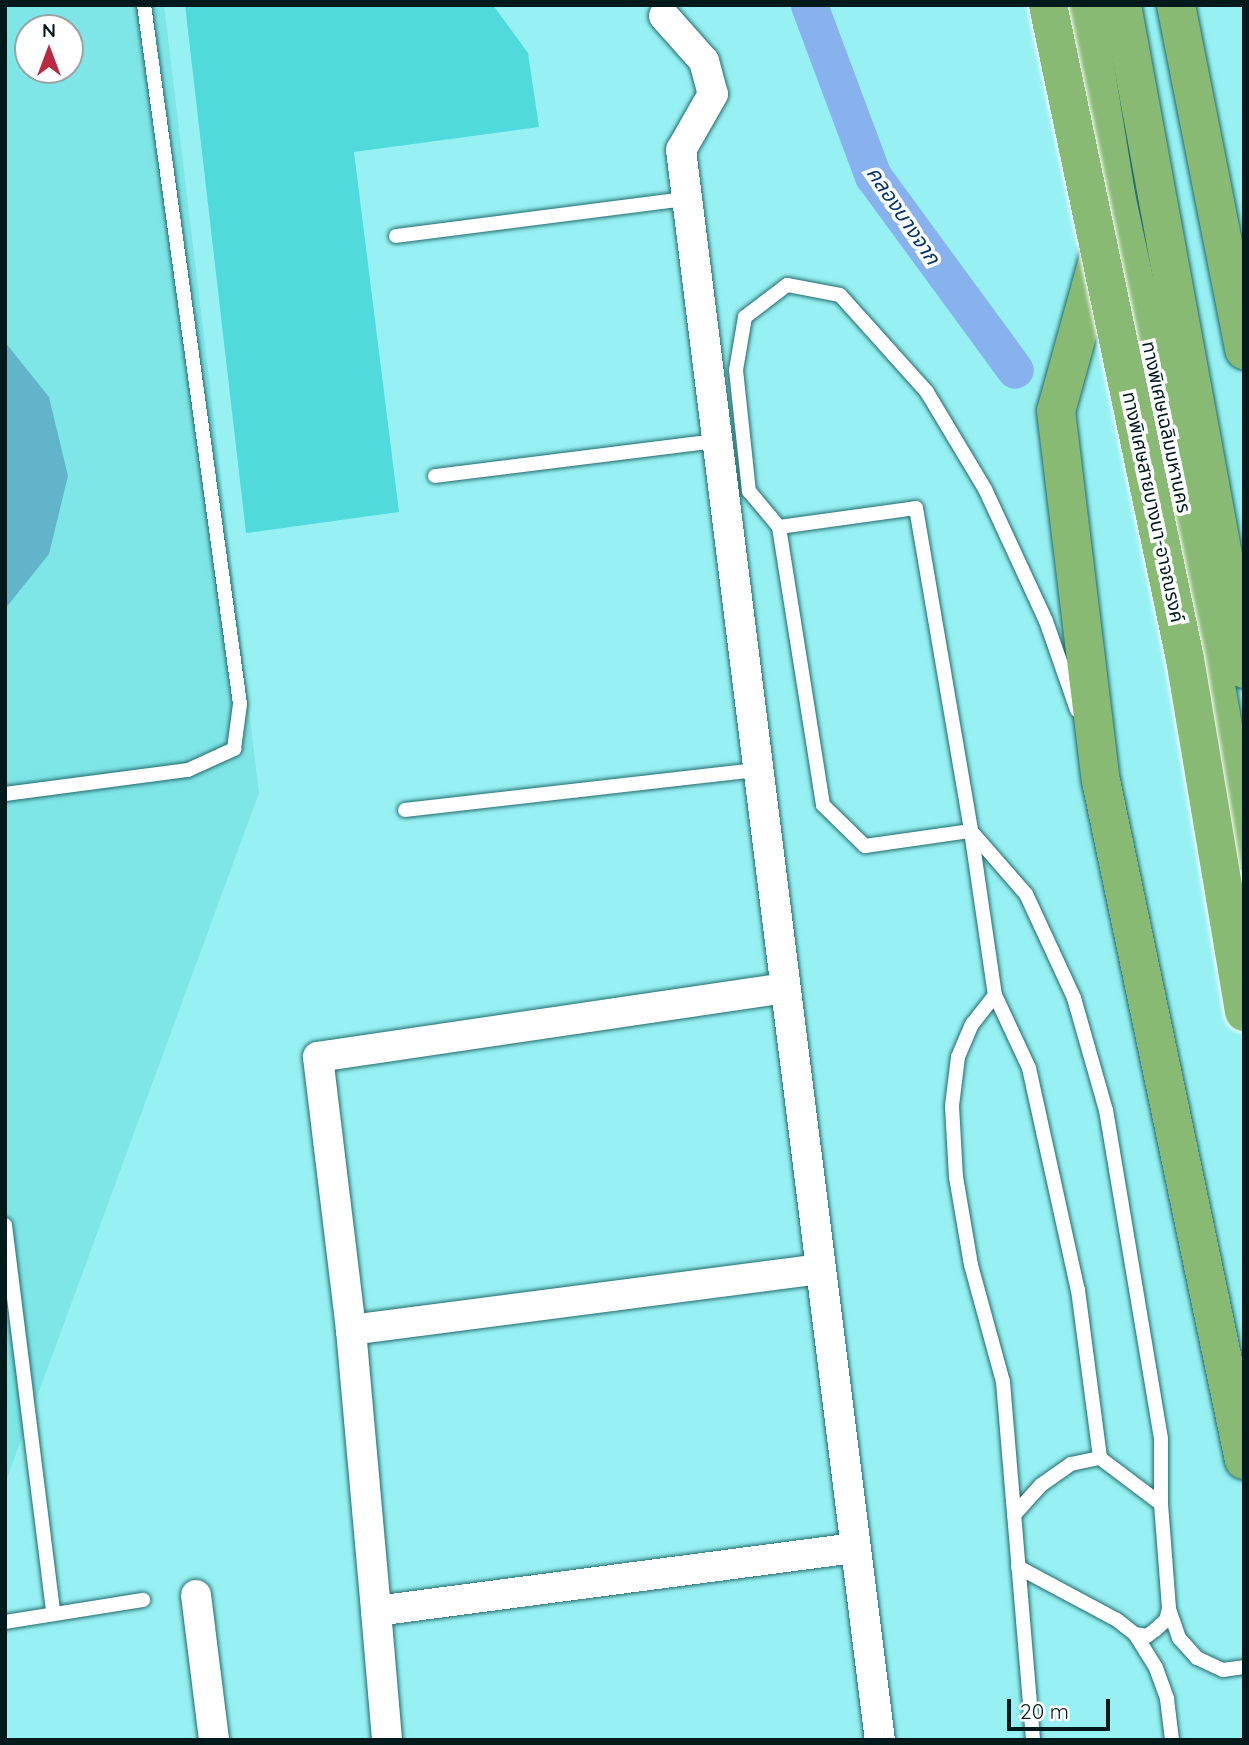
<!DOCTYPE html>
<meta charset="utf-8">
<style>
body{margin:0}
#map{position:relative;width:1249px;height:1745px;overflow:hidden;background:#97f1f3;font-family:Quicksand,"Noto Sans Thai",sans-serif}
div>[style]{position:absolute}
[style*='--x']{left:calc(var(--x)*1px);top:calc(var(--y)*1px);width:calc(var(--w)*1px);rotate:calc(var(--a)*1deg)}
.built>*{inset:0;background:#7fe6e8}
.green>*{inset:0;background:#51dadc}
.canal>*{height:37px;margin:-18.5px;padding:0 18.5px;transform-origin:18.5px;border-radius:18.5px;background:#87b2ee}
.building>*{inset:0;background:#62b4ca}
.roads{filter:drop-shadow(0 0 2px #226a6b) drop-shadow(0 0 2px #226a6b)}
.lane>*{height:14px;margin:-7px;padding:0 7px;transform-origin:7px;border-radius:7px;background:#fff}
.street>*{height:30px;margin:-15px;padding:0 15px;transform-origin:15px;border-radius:15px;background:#fff}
.highway>*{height:38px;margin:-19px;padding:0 19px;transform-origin:19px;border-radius:19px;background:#88ba73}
.bridges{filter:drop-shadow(0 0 2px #fff) drop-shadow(0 0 2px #fff)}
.highway-bridge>*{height:38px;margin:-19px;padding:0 19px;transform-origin:19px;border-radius:19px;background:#88ba73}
span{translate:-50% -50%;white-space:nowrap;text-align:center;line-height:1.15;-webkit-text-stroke:7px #fff;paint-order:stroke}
.street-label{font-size:19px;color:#001a1b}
.water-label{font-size:21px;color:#023471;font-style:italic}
.frame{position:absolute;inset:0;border:7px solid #001a1b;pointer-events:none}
.north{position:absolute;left:14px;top:14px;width:70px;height:70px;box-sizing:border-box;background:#fff;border:2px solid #99a3a4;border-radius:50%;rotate:0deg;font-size:19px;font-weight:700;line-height:28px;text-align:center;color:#001a1b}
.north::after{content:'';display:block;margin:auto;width:24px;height:32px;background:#ba2842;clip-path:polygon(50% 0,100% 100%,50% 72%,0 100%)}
.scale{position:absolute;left:1007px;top:1699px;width:103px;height:32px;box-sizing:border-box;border:4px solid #001a1b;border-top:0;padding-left:9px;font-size:21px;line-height:24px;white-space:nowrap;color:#001a1b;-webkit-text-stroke:5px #fff;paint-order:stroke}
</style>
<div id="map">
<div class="built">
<i style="clip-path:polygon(evenodd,5px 5px,164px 5px,259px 793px,5px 1484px,5px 5px,28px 28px,70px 28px,70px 70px,28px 70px,28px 28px)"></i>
</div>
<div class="green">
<i style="clip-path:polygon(185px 5px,493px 5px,528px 53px,539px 127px,354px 152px,399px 512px,246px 533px)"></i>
</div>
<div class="canal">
<i style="--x:809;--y:5;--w:183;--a:69.5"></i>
<i style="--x:873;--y:176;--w:240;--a:53.8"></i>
</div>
<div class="building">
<i style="clip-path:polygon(5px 342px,49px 397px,68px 476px,49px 554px,5px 609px)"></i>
</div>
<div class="roads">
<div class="lane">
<i style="--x:396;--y:236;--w:292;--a:-7.3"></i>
<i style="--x:435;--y:476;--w:284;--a:-7.1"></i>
<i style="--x:779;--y:527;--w:138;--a:-7.9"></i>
<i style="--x:916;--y:508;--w:328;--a:80.3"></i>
<i style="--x:971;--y:831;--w:166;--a:81.7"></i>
<i style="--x:995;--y:995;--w:37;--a:128"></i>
<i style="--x:972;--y:1024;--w:36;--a:113"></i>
<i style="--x:958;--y:1057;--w:49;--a:97"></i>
<i style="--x:952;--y:1106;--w:71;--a:86.8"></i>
<i style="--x:956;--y:1177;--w:89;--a:80.3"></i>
<i style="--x:971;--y:1265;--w:121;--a:74.7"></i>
<i style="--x:1003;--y:1382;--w:359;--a:85.2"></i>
<i style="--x:1077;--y:710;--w:94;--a:-109.2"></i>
<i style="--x:1046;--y:621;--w:145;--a:-114.8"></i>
<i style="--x:985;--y:489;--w:113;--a:-120.9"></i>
<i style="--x:927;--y:392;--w:130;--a:-131.9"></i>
<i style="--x:840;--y:295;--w:54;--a:-169.3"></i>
<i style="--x:787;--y:285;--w:53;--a:142.7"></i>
<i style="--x:745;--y:317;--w:54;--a:99.6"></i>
<i style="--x:736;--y:370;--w:122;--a:83.9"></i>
<i style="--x:749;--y:491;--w:47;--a:50.2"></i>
<i style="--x:779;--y:527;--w:281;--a:81"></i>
<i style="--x:823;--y:805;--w:59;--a:44.3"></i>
<i style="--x:865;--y:846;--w:107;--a:-8.1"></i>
<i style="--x:971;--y:831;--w:84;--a:48.9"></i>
<i style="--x:1026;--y:894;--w:115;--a:65.2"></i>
<i style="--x:1074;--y:998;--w:116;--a:74.1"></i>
<i style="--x:1106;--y:1110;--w:334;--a:80.5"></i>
<i style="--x:1161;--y:1439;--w:65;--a:90"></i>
<i style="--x:5;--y:794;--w:185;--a:-7.5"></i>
<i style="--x:188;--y:770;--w:51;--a:-24.5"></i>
<i style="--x:234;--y:749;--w:45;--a:-82.4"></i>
<i style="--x:240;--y:704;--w:706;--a:-97.82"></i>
<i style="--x:405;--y:810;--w:355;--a:-6.5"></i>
<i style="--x:995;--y:995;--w:81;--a:65"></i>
<i style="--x:1029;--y:1068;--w:227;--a:77.6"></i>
<i style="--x:1078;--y:1290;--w:169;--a:82.5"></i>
<i style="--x:1100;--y:1458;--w:76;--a:37"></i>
<i style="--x:1161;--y:1504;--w:105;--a:85.6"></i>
<i style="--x:1169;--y:1609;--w:31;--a:71"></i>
<i style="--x:1179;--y:1638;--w:27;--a:48"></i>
<i style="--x:1197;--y:1658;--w:29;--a:25"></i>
<i style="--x:1223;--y:1670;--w:21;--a:-8"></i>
<i style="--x:5;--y:1225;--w:391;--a:82.9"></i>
<i style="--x:1014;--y:1515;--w:40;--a:-48"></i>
<i style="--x:1041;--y:1485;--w:37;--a:-35"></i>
<i style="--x:1071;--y:1464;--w:30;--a:-12"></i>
<i style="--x:1018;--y:1567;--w:112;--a:28.2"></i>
<i style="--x:1117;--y:1620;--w:23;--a:38"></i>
<i style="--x:1135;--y:1634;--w:40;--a:58"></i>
<i style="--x:1156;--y:1668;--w:33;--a:70"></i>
<i style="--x:1167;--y:1699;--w:41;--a:83"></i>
<i style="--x:5;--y:1622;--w:140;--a:-9.1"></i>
<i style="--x:1135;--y:1634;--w:12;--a:9"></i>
<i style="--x:1147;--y:1636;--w:10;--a:-37"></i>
<i style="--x:1155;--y:1630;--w:15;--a:-42"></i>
<i style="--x:1166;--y:1620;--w:11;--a:-75"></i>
</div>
<div class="street">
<i style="--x:664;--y:16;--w:60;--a:48.4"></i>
<i style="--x:704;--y:61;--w:34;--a:75"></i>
<i style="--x:713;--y:94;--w:64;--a:119.7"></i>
<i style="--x:681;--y:150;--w:1602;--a:82.87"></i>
<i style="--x:785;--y:988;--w:472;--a:171.6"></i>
<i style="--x:318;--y:1057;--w:275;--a:83.1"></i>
<i style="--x:351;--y:1330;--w:473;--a:-7.4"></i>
<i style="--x:351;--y:1330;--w:282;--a:84.9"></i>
<i style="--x:376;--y:1611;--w:483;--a:-7.5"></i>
<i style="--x:196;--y:1595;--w:146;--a:82.9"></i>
<i style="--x:376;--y:1611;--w:129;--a:85.1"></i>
</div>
<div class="highway">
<i style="--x:1085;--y:5;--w:193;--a:80.7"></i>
<i style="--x:1116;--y:195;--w:377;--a:77.9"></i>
<i style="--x:1195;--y:564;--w:289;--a:80.2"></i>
<i style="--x:1122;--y:5;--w:675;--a:79.59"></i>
<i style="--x:1176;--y:5;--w:352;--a:78.8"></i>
<i style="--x:1116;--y:195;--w:224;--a:105.5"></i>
<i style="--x:1056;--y:411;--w:373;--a:83.1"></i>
<i style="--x:1101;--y:781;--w:694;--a:78.11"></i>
</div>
</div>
<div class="bridges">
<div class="highway-bridge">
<i style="--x:1048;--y:5;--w:668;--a:78.17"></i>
<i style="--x:1185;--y:659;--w:358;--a:80.5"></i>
</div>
</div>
<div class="street-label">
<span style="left:1166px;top:427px;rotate:78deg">ทางพิเศษเฉลิมมหานคร</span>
<span style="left:1153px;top:507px;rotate:78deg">ทางพิเศษสายบางนา-อาจณรงค์</span>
</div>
<div class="water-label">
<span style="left:904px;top:215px;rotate:56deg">คลองบางจาก</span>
</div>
<div class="frame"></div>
<div class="north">N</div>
<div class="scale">20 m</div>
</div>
